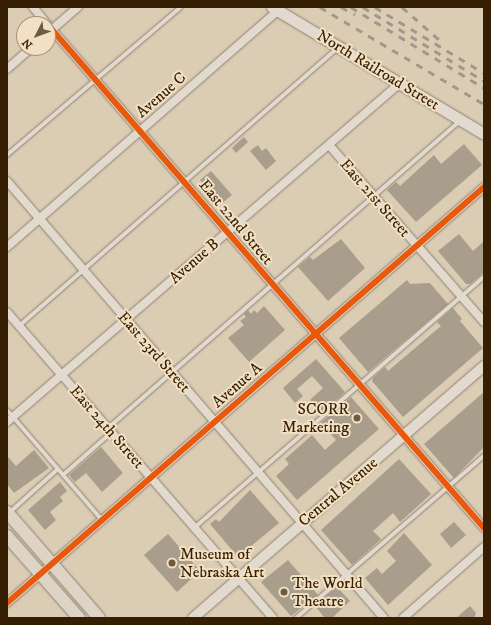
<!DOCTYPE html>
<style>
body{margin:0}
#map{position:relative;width:491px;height:625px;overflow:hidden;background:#dbccb4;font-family:"IM FELL DW Pica",serif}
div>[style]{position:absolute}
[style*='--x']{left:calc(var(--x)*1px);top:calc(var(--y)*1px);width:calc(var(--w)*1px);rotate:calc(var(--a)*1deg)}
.building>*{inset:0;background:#a99d8b}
.roads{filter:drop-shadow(0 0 1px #8f8372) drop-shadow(0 0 1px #8f8372)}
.service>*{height:4px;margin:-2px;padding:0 2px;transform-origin:2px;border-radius:2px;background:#e2dace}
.minor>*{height:8px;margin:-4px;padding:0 4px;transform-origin:4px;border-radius:4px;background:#e2dace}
.tertiary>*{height:10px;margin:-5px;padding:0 5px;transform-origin:5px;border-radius:5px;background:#e2dace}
.secondary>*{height:11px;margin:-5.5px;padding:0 5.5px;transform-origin:5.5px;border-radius:5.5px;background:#e2dace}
.primary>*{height:12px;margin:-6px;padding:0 6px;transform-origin:6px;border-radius:6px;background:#ddd4c6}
.rail>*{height:2.5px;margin-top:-1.25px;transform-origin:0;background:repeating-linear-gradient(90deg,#a0988d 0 7px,transparent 0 14px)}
.cycleway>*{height:6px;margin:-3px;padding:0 3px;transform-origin:3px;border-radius:3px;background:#e8590c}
.dots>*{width:11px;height:11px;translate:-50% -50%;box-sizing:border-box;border:2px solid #f2e0c4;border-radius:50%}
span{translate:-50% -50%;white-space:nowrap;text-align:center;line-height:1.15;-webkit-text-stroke:4px #f2e0c4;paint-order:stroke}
.street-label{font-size:16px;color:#351e01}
.poi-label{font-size:16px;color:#351e01}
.right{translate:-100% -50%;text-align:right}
.left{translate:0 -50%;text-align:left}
.frame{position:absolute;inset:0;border:8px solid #351e01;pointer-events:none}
.north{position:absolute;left:16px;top:16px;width:40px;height:40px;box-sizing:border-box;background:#f2e0c4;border:1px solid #a69276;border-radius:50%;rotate:228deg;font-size:11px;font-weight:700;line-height:16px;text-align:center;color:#351e01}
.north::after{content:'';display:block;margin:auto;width:14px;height:18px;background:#6f5b40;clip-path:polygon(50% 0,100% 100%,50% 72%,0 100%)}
</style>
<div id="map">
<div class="building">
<i style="clip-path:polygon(244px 137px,248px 142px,236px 153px,232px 148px)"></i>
<i style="clip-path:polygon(464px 144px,482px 165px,416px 222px,387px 190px,396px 182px,400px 186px,434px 155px,441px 164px)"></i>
<i style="clip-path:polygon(258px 145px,262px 151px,266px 148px,276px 161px,266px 170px,250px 151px)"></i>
<i style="clip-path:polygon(211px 171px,232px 195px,221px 204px,200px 180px)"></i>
<i style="clip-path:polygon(459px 234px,473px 251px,484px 241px,484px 272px,470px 284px,466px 284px,438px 251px)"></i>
<i style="clip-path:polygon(341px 239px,365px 268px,328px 301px,298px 267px,310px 257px,313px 260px)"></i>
<i style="clip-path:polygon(407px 280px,410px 284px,430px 283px,448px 304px,368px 372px,339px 338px)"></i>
<i style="clip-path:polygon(264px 306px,285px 330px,249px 362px,228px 338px,244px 325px,240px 321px,246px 317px,244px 314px,248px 310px,251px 314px,254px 310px,257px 313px)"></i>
<i style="clip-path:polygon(453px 308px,462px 319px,460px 321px,483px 348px,403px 417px,372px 381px,373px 378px,385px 367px,388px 371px,441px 326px,437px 322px)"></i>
<i style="clip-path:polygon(316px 359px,345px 392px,322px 413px,310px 400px,323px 388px,312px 376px,297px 389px,303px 396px,295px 403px,283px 388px)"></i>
<i style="clip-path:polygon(484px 392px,484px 447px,454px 478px,424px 444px)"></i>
<i style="clip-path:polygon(351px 397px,379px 429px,297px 500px,276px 476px,289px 464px,285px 459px,312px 435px,325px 450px,336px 440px,321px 423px)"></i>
<i style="clip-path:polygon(101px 447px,123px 473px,102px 492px,86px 473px,75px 482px,69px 475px)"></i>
<i style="clip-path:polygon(34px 450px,49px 468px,14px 493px,7px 484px,7px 456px,16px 466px)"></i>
<i style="clip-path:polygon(399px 459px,431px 494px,400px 522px,393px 513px,373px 531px,381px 539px,352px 565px,321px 530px)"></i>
<i style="clip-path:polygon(60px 482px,67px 491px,60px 497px,63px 501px,50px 512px,56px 520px,45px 530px,28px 510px)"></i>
<i style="clip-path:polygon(250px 490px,279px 523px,238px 557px,210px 524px,216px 519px,219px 522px)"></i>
<i style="clip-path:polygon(454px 522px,466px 535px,451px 548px,440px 534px)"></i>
<i style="clip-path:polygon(404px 533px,432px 565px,388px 605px,365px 578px,377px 568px,382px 574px,396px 561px,387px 551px)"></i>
<i style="clip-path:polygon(168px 534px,200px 571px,177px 592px,144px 555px)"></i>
<i style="clip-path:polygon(288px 560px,318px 595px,291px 616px,261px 582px)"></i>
<i style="clip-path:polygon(337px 587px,350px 601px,332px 618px,325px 618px,315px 606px)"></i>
<i style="clip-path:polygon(470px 606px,476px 613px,474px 618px,456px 618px)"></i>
</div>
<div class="roads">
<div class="service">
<i style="--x:7;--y:155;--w:228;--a:-40.4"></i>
<i style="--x:19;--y:326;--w:425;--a:-41.1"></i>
<i style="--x:7;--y:410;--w:145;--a:49.2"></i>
<i style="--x:108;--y:428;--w:467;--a:-41.1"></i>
<i style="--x:63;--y:475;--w:65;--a:-41.3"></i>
<i style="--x:10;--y:512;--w:64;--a:-41.9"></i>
<i style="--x:194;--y:528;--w:384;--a:-40.9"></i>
<i style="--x:296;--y:618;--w:248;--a:-40.8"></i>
</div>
<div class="minor">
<i style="--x:33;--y:7;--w:22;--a:51"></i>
<i style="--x:48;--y:25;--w:666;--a:49.08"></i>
<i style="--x:48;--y:33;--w:40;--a:-41"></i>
<i style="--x:7;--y:69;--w:32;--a:-41"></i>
<i style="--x:329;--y:145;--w:235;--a:48.8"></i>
<i style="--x:7;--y:181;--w:577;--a:49.22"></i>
<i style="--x:7;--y:247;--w:359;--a:-41.1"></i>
<i style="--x:7;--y:312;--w:405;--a:49"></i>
<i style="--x:7;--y:422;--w:518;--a:-40.77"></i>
<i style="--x:7;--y:603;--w:633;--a:-41.09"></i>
<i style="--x:403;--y:618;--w:108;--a:-41.2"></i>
</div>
<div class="tertiary">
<i style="--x:193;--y:618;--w:385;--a:-40.9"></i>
</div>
<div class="secondary">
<i style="--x:272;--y:7;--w:247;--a:30.9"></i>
</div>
<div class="primary">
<i style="--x:7;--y:512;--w:140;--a:49"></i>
<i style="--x:7;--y:536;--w:109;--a:48.7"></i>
</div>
</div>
<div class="rail">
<i style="--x:320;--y:7;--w:191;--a:30.6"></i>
<i style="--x:341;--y:7;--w:16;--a:27"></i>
<i style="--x:351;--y:7;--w:156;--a:31.3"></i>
<i style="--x:363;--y:7;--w:142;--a:31.4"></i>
<i style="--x:375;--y:7;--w:127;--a:31.2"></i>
<i style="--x:402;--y:7;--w:53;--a:41.2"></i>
</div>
<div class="cycleway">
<i style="--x:48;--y:25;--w:666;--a:49.08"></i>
<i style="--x:7;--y:603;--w:633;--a:-41.09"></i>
</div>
<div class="dots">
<i style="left:357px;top:418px;background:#6f5b40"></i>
<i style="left:172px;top:563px;background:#6f5b40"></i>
<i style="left:284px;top:592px;background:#6f5b40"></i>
</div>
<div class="street-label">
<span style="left:378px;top:70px;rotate:31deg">North Railroad Street</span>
<span style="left:161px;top:95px;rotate:-41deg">Avenue C</span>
<span style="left:375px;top:198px;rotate:49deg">East 21st Street</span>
<span style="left:236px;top:222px;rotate:50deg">East 22nd Street</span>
<span style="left:194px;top:261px;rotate:-41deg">Avenue B</span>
<span style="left:154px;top:352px;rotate:49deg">East 23rd Street</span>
<span style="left:237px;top:385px;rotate:-41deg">Avenue A</span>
<span style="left:107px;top:427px;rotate:49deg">East 24th Street</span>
<span style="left:338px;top:492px;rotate:-40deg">Central Avenue</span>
</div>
<div class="poi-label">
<span class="right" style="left:349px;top:418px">SCORR<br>Marketing</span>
<span class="left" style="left:180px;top:563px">Museum of<br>Nebraska Art</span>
<span class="left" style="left:292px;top:592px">The World<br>Theatre</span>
</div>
<div class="frame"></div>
<div class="north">N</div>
</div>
